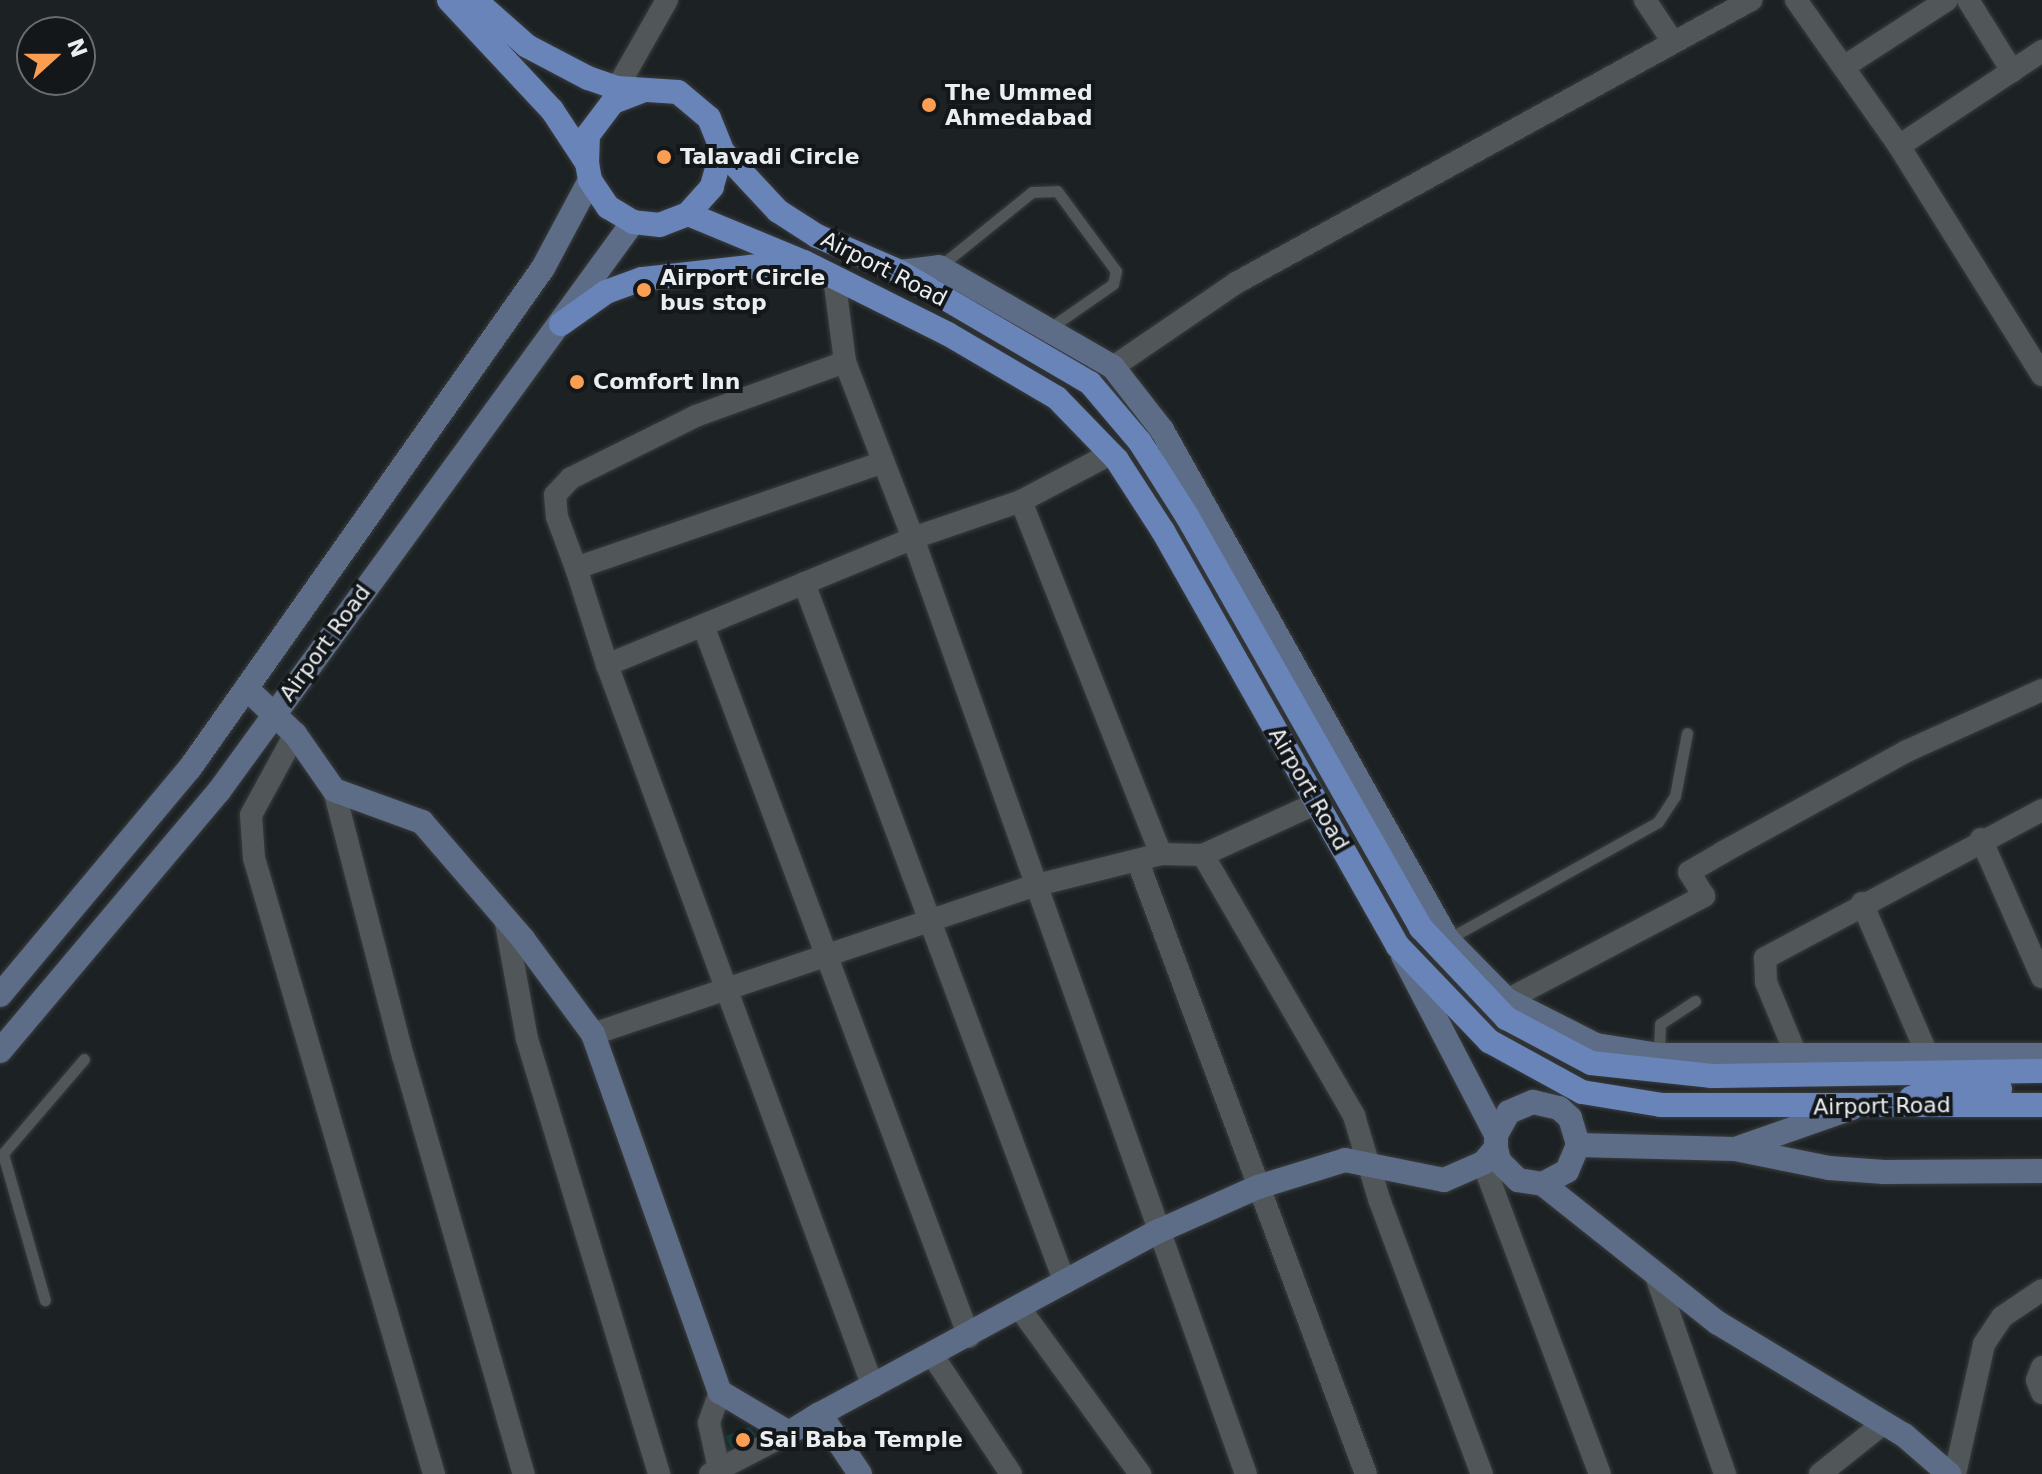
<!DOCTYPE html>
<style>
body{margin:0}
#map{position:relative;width:2042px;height:1474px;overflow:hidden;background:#1c2123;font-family:"DejaVu Sans",sans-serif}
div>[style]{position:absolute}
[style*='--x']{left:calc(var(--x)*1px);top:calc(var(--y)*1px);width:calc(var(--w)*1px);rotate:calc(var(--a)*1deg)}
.building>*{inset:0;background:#143c3c}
.roads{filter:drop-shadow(0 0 2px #393c3e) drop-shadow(0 0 2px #393c3e)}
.lane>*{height:11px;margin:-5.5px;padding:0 5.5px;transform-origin:5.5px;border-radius:5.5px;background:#515659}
.street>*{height:22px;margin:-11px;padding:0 11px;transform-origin:11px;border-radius:11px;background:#515659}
.secondary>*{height:24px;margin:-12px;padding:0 12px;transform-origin:12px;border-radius:12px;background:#5d6d88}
.primary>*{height:24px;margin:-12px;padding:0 12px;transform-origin:12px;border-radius:12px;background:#6984b8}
.dots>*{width:22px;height:22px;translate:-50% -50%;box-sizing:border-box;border:4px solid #131719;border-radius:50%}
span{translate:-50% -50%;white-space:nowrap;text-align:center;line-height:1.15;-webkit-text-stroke:8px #131719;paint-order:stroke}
.poi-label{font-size:22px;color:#ebeef0;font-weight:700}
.left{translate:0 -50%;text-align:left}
.street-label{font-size:22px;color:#ebeef0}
.north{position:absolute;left:16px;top:16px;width:80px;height:80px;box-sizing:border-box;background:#131719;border:2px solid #696d6f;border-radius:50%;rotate:69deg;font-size:22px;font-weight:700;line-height:32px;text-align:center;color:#ebeef0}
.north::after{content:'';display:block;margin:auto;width:28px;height:36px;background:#fb9e51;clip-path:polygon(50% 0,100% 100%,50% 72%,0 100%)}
</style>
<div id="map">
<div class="building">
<i style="clip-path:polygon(749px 1427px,756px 1434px,730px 1448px,726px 1436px)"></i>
</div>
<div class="roads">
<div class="lane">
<i style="--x:939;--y:267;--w:119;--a:-38.9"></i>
<i style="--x:1032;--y:192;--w:25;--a:-2"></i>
<i style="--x:1057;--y:191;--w:99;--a:53.6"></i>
<i style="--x:1116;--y:271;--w:13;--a:103"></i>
<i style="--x:1113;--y:284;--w:77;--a:145.1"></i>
<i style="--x:1448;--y:939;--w:240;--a:-29.1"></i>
<i style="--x:1658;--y:822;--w:31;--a:-57"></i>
<i style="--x:1675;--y:796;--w:64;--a:-79.2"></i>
<i style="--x:1659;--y:1054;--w:30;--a:-88"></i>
<i style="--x:1660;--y:1024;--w:42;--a:-33.3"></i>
<i style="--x:3;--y:1154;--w:152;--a:74"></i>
<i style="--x:0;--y:1157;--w:129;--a:-49.4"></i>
</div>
<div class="street">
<i style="--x:1645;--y:0;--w:50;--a:56.3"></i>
<i style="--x:1796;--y:0;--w:179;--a:54.8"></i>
<i style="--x:1899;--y:146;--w:270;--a:58"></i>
<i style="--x:1968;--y:0;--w:84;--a:58.2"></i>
<i style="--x:1845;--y:66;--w:121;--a:-32.9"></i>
<i style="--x:617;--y:88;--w:101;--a:-60.4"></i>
<i style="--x:1899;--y:146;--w:172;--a:-33.6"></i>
<i style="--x:834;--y:277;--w:86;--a:82.6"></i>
<i style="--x:845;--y:362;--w:189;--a:68.9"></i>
<i style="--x:913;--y:538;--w:993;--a:70.42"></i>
<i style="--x:845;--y:362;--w:158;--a:160.1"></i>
<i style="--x:696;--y:416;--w:140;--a:153.6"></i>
<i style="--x:571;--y:478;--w:23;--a:133"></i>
<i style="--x:555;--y:495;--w:22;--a:85"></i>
<i style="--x:557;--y:517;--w:54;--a:69.6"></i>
<i style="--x:576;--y:568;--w:325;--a:-19"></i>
<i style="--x:1113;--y:367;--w:149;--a:-34.3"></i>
<i style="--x:1236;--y:283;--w:588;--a:-28.79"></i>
<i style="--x:1021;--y:501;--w:380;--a:68.4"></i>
<i style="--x:576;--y:568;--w:102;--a:72.3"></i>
<i style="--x:804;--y:583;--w:747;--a:69.55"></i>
<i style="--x:703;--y:625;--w:760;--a:69.51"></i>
<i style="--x:295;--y:734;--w:92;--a:118.5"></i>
<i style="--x:251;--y:815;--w:43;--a:86"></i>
<i style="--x:254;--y:858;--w:642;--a:73.71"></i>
<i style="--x:334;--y:790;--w:275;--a:75.5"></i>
<i style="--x:403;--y:1056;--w:435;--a:73.9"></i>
<i style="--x:1981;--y:839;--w:151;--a:66.2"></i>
<i style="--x:1203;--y:855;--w:302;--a:59.9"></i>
<i style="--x:1354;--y:1116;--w:87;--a:73.2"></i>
<i style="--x:1379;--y:1199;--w:294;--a:69.5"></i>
<i style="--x:1138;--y:862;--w:653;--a:69.57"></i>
<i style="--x:1862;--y:903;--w:167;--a:66.7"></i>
<i style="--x:505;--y:918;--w:123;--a:79.7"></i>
<i style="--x:527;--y:1039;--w:455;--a:73.1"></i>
<i style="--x:1507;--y:1000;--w:223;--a:-27.8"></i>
<i style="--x:1704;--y:896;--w:28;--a:-122"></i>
<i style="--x:1689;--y:872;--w:39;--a:-30"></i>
<i style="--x:1723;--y:852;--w:210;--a:-28.8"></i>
<i style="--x:1907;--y:751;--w:148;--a:-24.3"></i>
<i style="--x:593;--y:1034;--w:468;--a:-18.6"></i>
<i style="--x:1037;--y:885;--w:128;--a:-14"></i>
<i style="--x:1161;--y:854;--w:42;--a:1.4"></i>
<i style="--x:1203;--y:855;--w:125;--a:-24.5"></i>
<i style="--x:1797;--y:1057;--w:81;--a:-112.5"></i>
<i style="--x:1766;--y:982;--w:24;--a:-92"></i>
<i style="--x:1765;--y:958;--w:314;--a:-28.1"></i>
<i style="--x:1483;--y:1163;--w:332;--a:69.4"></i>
<i style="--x:1656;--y:1276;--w:210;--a:70.8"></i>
<i style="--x:1021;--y:1310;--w:203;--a:54"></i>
<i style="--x:933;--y:1356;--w:141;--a:56.5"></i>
<i style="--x:2042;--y:1367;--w:14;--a:111"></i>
<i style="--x:2037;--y:1380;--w:14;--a:69"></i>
<i style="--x:873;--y:1387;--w:769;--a:-110.22"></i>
<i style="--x:607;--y:665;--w:331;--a:-22.5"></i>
<i style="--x:913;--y:538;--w:114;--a:-18.9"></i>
<i style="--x:1021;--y:501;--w:101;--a:-27.8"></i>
<i style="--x:720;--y:1392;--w:33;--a:110"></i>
<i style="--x:709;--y:1423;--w:52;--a:77.8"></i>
<i style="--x:710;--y:1474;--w:89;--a:-27.4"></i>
<i style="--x:1820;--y:1474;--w:82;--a:-38.6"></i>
<i style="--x:1955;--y:1474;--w:133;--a:-77.4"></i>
<i style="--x:1984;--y:1344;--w:32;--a:-56"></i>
<i style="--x:2002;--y:1317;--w:48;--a:-34"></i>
</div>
<div class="secondary">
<i style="--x:900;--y:272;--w:39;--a:-7"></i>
<i style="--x:939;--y:267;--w:201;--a:29.9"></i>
<i style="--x:1113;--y:367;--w:80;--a:52.1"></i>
<i style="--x:1162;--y:430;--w:585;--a:60.72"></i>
<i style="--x:1448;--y:940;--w:84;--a:45.5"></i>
<i style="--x:1507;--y:1000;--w:100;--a:26.8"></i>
<i style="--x:1596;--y:1045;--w:64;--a:9"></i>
<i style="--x:1659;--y:1055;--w:383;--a:0"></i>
<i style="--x:247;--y:689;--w:66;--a:43.2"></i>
<i style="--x:295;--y:734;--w:68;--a:55.1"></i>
<i style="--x:334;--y:790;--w:94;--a:20"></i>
<i style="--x:422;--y:822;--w:155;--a:49.2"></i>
<i style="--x:523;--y:939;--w:118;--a:53.6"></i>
<i style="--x:593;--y:1034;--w:380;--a:70.5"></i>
<i style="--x:720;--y:1392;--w:80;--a:30.7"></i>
<i style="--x:789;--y:1433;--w:36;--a:-32"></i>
<i style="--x:820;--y:1414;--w:72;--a:56.3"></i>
<i style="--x:1403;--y:956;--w:202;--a:62.5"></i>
<i style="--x:0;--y:995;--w:296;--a:-50.1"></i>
<i style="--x:190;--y:768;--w:612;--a:-54.78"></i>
<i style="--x:543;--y:268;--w:100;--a:-61.9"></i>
<i style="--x:0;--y:1051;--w:340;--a:-49.9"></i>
<i style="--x:219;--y:791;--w:704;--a:-53.96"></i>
<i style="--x:1578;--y:1145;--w:157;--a:1.5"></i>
<i style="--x:1735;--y:1149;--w:124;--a:-19.3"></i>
<i style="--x:1735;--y:1149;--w:96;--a:11.4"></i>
<i style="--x:1829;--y:1168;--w:55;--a:4.2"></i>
<i style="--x:1884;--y:1172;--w:158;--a:-0.4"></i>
<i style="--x:1543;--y:1184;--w:223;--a:38.5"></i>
<i style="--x:1718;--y:1323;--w:217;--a:31.1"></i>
<i style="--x:1904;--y:1435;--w:60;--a:40.9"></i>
<i style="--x:820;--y:1414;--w:385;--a:-28.4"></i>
<i style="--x:1159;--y:1231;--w:108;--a:-24"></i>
<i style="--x:1258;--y:1187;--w:91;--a:-17.2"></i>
<i style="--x:1345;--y:1160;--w:101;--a:11.4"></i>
<i style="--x:1444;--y:1180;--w:43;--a:-23.6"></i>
<i style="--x:1483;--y:1163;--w:20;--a:-49"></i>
<i style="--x:1496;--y:1148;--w:13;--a:-90"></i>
<i style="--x:1496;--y:1135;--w:26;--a:-61"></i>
<i style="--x:1509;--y:1112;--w:26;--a:-23"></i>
<i style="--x:1533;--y:1102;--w:27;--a:13"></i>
<i style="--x:1559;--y:1108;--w:15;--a:42"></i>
<i style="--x:1570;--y:1118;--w:28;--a:73"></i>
<i style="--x:1578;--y:1145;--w:28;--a:113"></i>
<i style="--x:1567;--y:1171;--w:27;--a:152"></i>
<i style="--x:1543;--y:1184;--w:25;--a:-171"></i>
<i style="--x:1518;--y:1180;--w:27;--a:-135"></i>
<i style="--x:1499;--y:1161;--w:13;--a:-103"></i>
</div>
<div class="primary">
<i style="--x:449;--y:0;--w:151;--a:46.9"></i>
<i style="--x:552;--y:110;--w:64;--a:56.6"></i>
<i style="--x:475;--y:0;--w:69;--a:41.5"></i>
<i style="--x:527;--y:46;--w:69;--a:27.7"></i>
<i style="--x:588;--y:78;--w:31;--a:19"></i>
<i style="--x:617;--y:88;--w:61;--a:3.8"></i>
<i style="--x:678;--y:92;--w:40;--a:40"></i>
<i style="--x:709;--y:118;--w:35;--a:68"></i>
<i style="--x:722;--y:151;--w:37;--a:106"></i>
<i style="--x:712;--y:187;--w:36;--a:132"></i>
<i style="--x:688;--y:214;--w:30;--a:159"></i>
<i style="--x:660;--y:225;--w:27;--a:-174"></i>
<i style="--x:633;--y:222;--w:29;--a:-149"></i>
<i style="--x:608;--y:207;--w:32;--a:-124"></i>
<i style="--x:590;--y:180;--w:17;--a:-100"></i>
<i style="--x:587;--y:163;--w:28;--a:-88"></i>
<i style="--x:588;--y:135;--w:41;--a:-52.9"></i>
<i style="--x:613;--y:102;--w:33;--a:-21"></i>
<i style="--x:722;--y:151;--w:82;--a:47"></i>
<i style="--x:778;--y:211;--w:46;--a:32.7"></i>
<i style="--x:817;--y:236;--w:90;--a:23.4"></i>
<i style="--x:900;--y:272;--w:220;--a:30.3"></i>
<i style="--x:1090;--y:383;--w:77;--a:49.7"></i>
<i style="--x:1140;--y:442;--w:88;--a:57.6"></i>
<i style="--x:1187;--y:516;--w:474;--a:60.4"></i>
<i style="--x:1421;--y:928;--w:124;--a:46.6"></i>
<i style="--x:1506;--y:1018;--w:96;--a:27.9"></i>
<i style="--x:1591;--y:1063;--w:122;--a:6.1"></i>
<i style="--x:1712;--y:1076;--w:330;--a:-0.9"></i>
<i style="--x:688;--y:214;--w:126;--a:22.5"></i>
<i style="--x:804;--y:262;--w:161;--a:26.6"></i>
<i style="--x:948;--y:334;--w:126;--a:30.4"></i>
<i style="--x:1057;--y:398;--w:86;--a:45.9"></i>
<i style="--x:1117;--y:460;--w:85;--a:57.1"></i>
<i style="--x:1163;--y:531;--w:477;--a:60.5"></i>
<i style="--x:1398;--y:946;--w:132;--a:46.2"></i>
<i style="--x:1489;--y:1041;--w:106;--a:28.7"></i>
<i style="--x:1582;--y:1092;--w:80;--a:9.3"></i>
<i style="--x:1661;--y:1105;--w:381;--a:0"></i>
<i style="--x:561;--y:324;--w:55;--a:-35.4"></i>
<i style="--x:606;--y:292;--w:38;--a:-20"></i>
<i style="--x:642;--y:279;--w:152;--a:-6.4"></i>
<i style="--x:1911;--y:1098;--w:25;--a:-21"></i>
<i style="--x:1934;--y:1089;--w:66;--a:0"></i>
</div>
</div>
<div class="dots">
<i style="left:929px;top:105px;background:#fb9e51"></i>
<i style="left:664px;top:157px;background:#fb9e51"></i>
<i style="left:644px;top:290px;background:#fb9e51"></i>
<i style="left:577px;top:382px;background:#fb9e51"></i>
<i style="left:743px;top:1440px;background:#fb9e51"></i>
</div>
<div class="poi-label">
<span class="left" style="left:945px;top:105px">The Ummed<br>Ahmedabad</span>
<span class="left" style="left:680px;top:157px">Talavadi Circle</span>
<span class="left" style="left:660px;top:290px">Airport Circle<br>bus stop</span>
<span class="left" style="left:593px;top:382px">Comfort Inn</span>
<span class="left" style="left:759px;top:1440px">Sai Baba Temple</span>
</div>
<div class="street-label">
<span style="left:884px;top:269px;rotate:27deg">Airport Road</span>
<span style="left:325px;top:643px;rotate:-54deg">Airport Road</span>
<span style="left:1309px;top:789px;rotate:60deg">Airport Road</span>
<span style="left:1882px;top:1106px;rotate:-1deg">Airport Road</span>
</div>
<div class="north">N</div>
</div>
